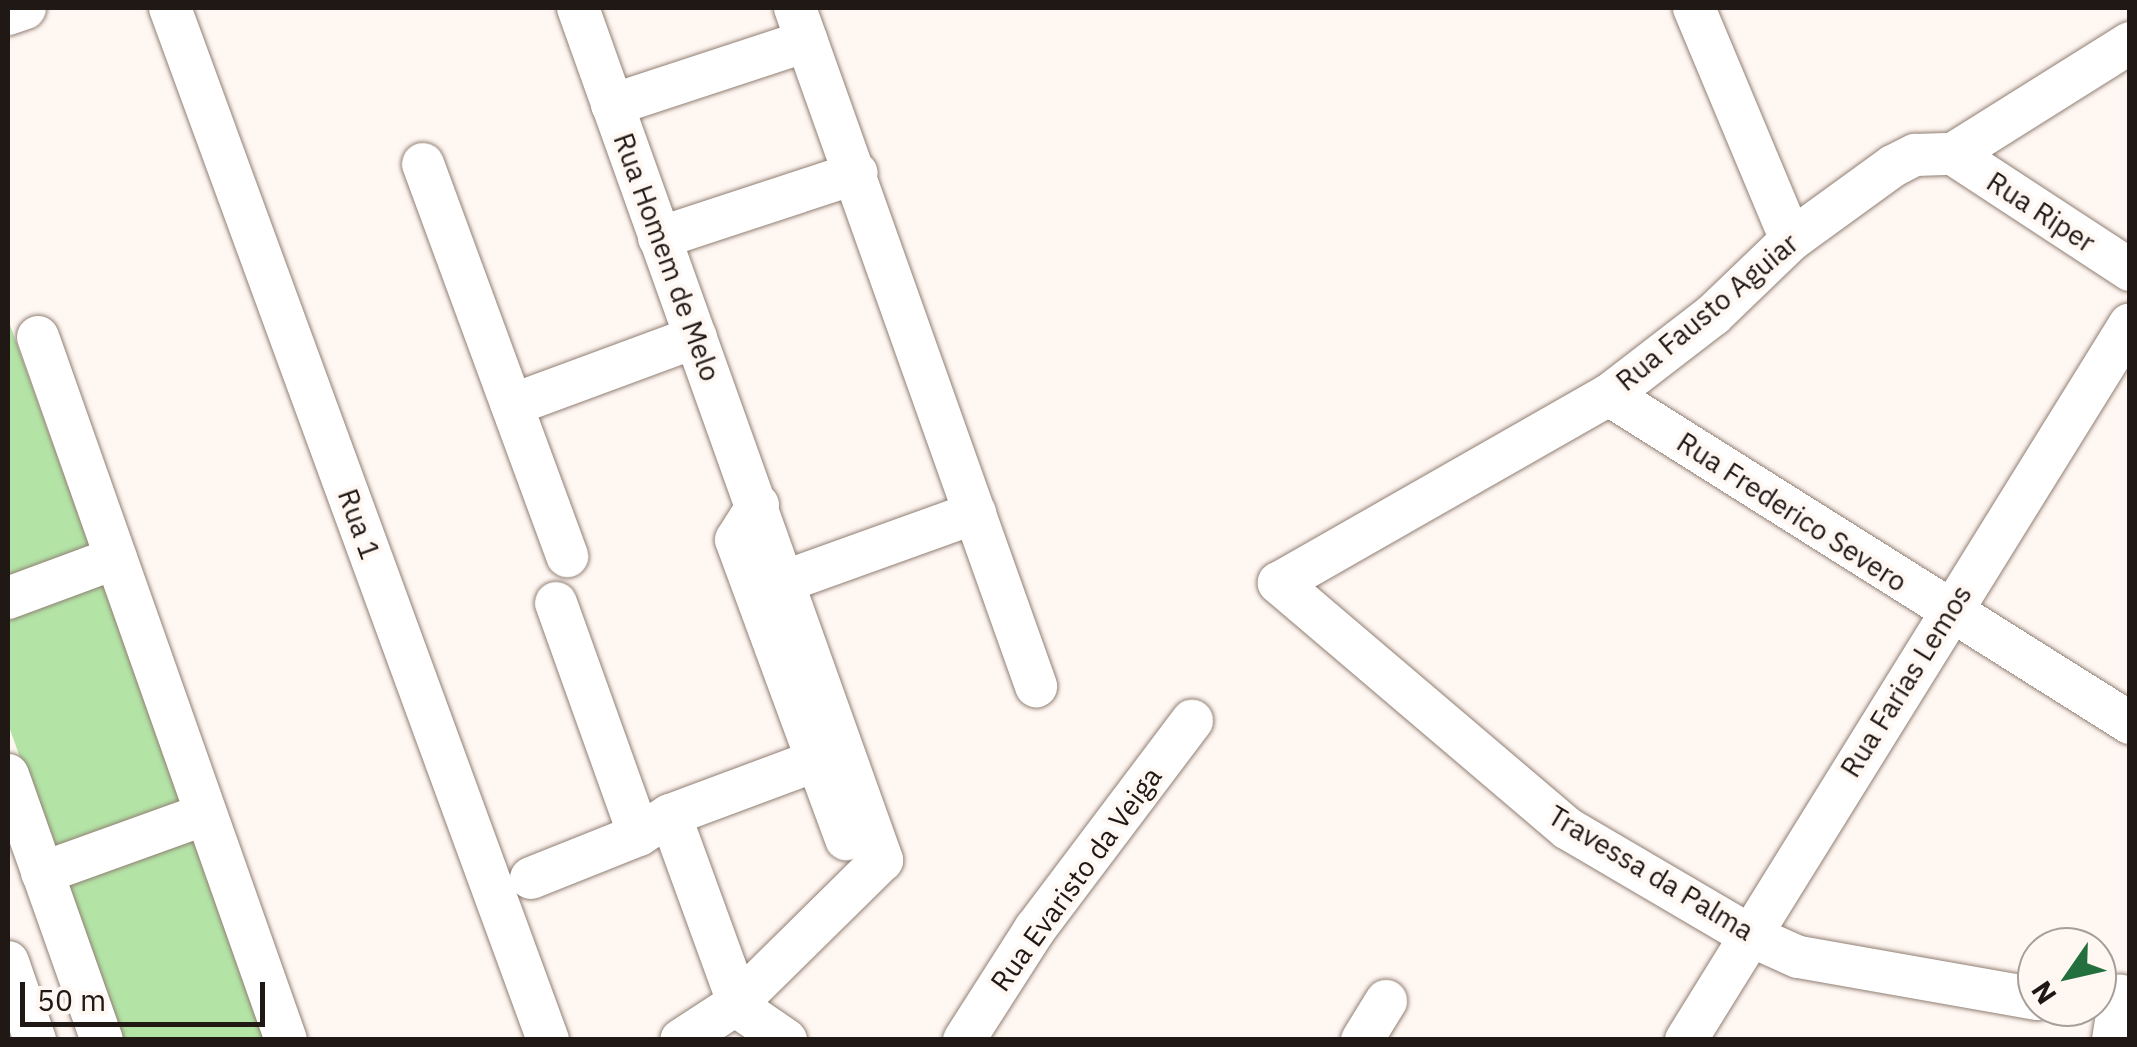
<!DOCTYPE html>
<style>
body{margin:0}
#map{position:relative;width:2137px;height:1047px;overflow:hidden;background:#fff7f2;font-family:"IBM Plex Sans",sans-serif}
div>[style]{position:absolute}
[style*='--x']{left:calc(var(--x)*1px);top:calc(var(--y)*1px);width:calc(var(--w)*1px);rotate:calc(var(--a)*1deg)}
.green>*{inset:0;background:#b3e4a6}
.roads{filter:drop-shadow(0 0 2px #907f73) drop-shadow(0 0 2px #907f73)}
.minor>*{height:42px;margin:-21px;padding:0 21px;transform-origin:21px;border-radius:21px;background:#fff}
span{translate:-50% -50%;white-space:nowrap;text-align:center;line-height:1.15;-webkit-text-stroke:8px #fff7f2;paint-order:stroke}
.street-label{font-size:28px;color:#1f1814}
.frame{position:absolute;inset:0;border:10px solid #1f1814;pointer-events:none}
.north{position:absolute;left:2017px;top:927px;width:100px;height:100px;box-sizing:border-box;background:#fff7f2;border:2px solid #a59e99;border-radius:50%;rotate:236deg;font-size:28px;font-weight:700;line-height:40px;text-align:center;color:#1f1814}
.north::after{content:'';display:block;margin:auto;width:35px;height:45px;background:#236f3e;clip-path:polygon(50% 0,100% 100%,50% 72%,0 100%)}
.scale{position:absolute;left:20px;top:982px;width:245px;height:45px;box-sizing:border-box;border:5px solid #1f1814;border-top:0;padding-left:12px;font-size:30px;line-height:35px;white-space:nowrap;color:#1f1814;-webkit-text-stroke:8px #fff7f2;paint-order:stroke}
</style>
<div id="map">
<div class="green">
<i style="clip-path:polygon(10px 325px,92px 553px,8px 585px,8px 326px)"></i>
<i style="clip-path:polygon(101px 579px,182px 805px,54px 852px,8px 724px,8px 613px)"></i>
<i style="clip-path:polygon(193px 836px,267px 1039px,121px 1039px,65px 883px)"></i>
</div>
<div class="roads">
<div class="minor">
<i style="--x:170;--y:8;--w:1099;--a:69.88"></i>
<i style="--x:578;--y:8;--w:905;--a:70.36"></i>
<i style="--x:882;--y:860;--w:206;--a:135.4"></i>
<i style="--x:735;--y:1005;--w:64;--a:147.1"></i>
<i style="--x:795;--y:8;--w:720;--a:70.43"></i>
<i style="--x:1694;--y:8;--w:251;--a:67.3"></i>
<i style="--x:8;--y:14;--w:18;--a:-19"></i>
<i style="--x:612;--y:105;--w:205;--a:-18.2"></i>
<i style="--x:1953;--y:154;--w:212;--a:33.2"></i>
<i style="--x:423;--y:164;--w:418;--a:69.8"></i>
<i style="--x:659;--y:238;--w:208;--a:-18.2"></i>
<i style="--x:38;--y:337;--w:745;--a:70.57"></i>
<i style="--x:1609;--y:395;--w:616;--a:32.19"></i>
<i style="--x:512;--y:405;--w:196;--a:-20.3"></i>
<i style="--x:758;--y:505;--w:41;--a:122.2"></i>
<i style="--x:736;--y:540;--w:319;--a:69.8"></i>
<i style="--x:786;--y:581;--w:201;--a:-19.8"></i>
<i style="--x:8;--y:598;--w:115;--a:-20.3"></i>
<i style="--x:556;--y:603;--w:246;--a:70.3"></i>
<i style="--x:8;--y:775;--w:281;--a:70.5"></i>
<i style="--x:670;--y:815;--w:199;--a:70"></i>
<i style="--x:42;--y:873;--w:174;--a:-19.8"></i>
<i style="--x:531;--y:878;--w:116;--a:-21.7"></i>
<i style="--x:639;--y:835;--w:37;--a:-33"></i>
<i style="--x:670;--y:815;--w:180;--a:-20.4"></i>
<i style="--x:8;--y:962;--w:83;--a:70.9"></i>
<i style="--x:2037;--y:999;--w:243;--a:-170"></i>
<i style="--x:1798;--y:957;--w:54;--a:-155.8"></i>
<i style="--x:1749;--y:935;--w:210;--a:-149.6"></i>
<i style="--x:1568;--y:829;--w:380;--a:-139.6"></i>
<i style="--x:1279;--y:583;--w:380;--a:-29.7"></i>
<i style="--x:1609;--y:395;--w:131;--a:-37.6"></i>
<i style="--x:1713;--y:315;--w:108;--a:-43.9"></i>
<i style="--x:1791;--y:240;--w:126;--a:-36"></i>
<i style="--x:1893;--y:166;--w:25;--a:-27"></i>
<i style="--x:1915;--y:155;--w:38;--a:-2"></i>
<i style="--x:1953;--y:154;--w:209;--a:-32.1"></i>
<i style="--x:735;--y:1005;--w:62;--a:34.5"></i>
<i style="--x:964;--y:1040;--w:132;--a:-57.4"></i>
<i style="--x:1035;--y:929;--w:261;--a:-53"></i>
<i style="--x:1362;--y:1040;--w:46;--a:-58.4"></i>
<i style="--x:1686;--y:1040;--w:842;--a:-58.2"></i>
<i style="--x:2113;--y:1040;--w:45;--a:-81"></i>
</div>
</div>
<div class="street-label">
<span style="left:2041px;top:212px;rotate:33deg">Rua Riper</span>
<span style="left:667px;top:257px;rotate:70deg">Rua Homem de Melo</span>
<span style="left:1707px;top:312px;rotate:-40deg">Rua Fausto Aguiar</span>
<span style="left:1792px;top:512px;rotate:33deg">Rua Frederico Severo</span>
<span style="left:359px;top:524px;rotate:70deg">Rua 1</span>
<span style="left:1906px;top:681px;rotate:-58deg">Rua Farias Lemos</span>
<span style="left:1651px;top:873px;rotate:31deg">Travessa da Palma</span>
<span style="left:1076px;top:879px;rotate:-54deg">Rua Evaristo da Veiga</span>
</div>
<div class="frame"></div>
<div class="north">N</div>
<div class="scale">50 m</div>
</div>
